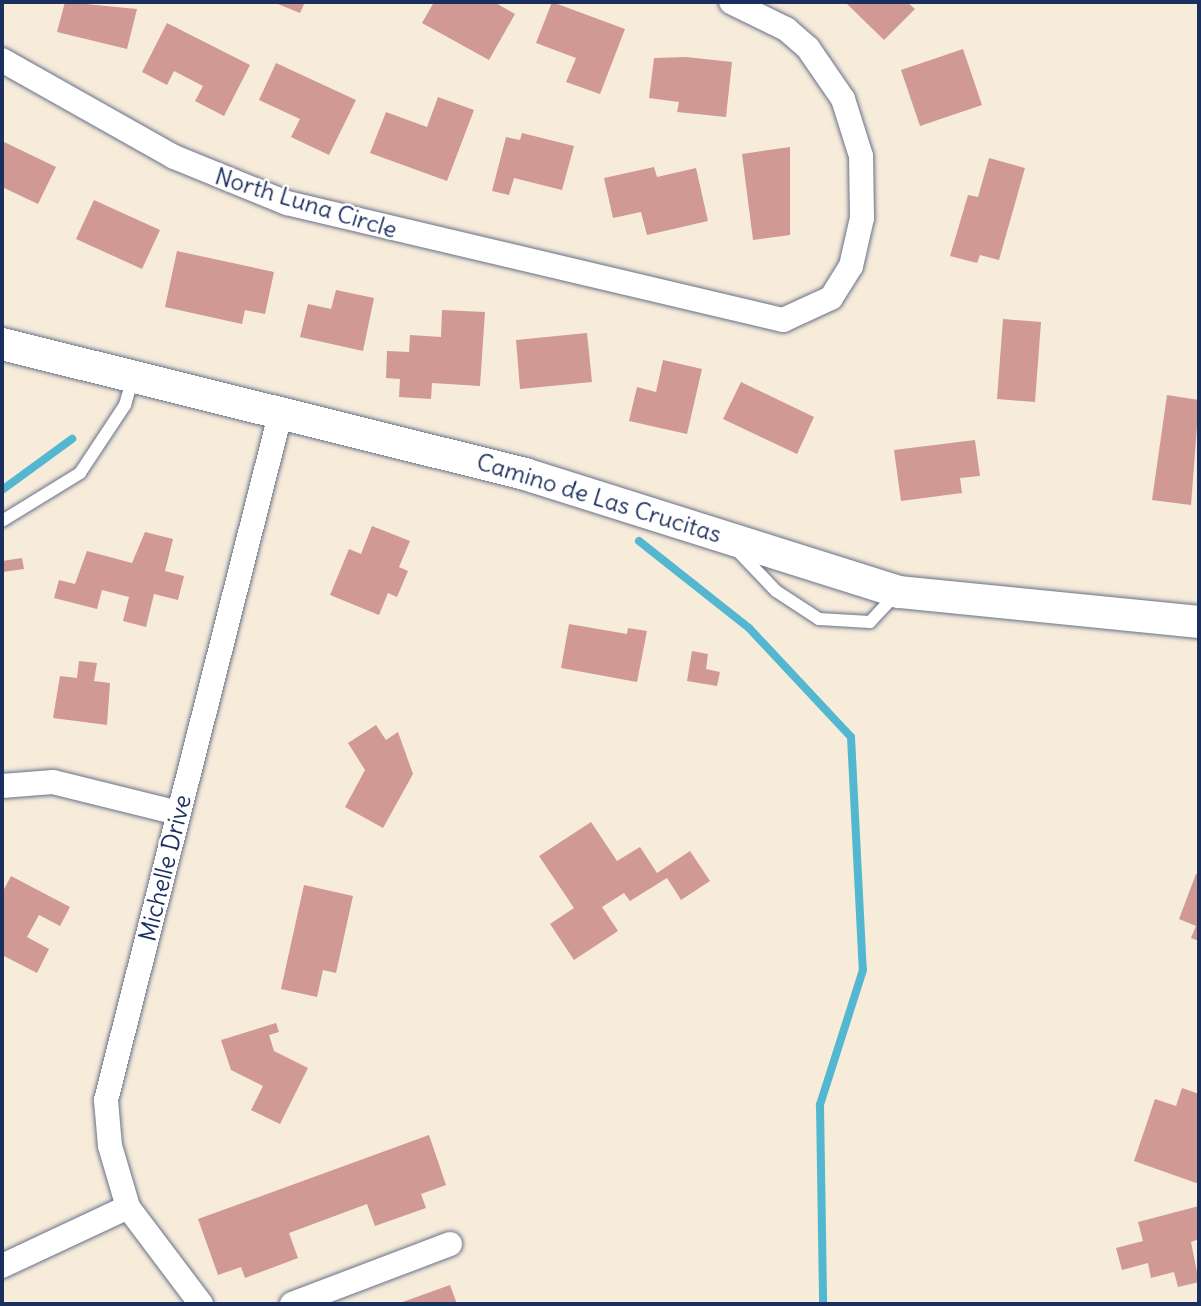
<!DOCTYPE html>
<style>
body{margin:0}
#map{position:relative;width:1201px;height:1306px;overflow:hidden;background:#f7ecda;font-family:Delius,sans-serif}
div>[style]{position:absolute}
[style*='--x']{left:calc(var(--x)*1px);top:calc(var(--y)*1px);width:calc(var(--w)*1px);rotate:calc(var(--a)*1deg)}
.stream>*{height:8px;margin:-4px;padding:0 4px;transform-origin:4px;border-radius:4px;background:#53b7d1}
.building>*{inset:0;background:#d09993}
.roads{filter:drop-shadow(0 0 2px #687189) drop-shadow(0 0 2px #687189)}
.service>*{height:12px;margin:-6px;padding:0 6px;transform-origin:6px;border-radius:6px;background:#fff}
.minor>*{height:24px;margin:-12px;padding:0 12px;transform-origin:12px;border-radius:12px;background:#fff}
.tertiary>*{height:32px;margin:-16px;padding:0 16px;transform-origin:16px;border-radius:16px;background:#fff}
span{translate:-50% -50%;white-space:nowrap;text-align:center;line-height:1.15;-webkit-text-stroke:5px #fff;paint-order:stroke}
.street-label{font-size:24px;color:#1b2f5e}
.frame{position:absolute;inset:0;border:4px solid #1b2f5e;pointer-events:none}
</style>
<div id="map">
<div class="stream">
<i style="--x:2;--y:490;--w:87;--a:-36.1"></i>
<i style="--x:639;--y:541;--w:140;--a:38.3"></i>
<i style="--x:749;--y:628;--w:149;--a:46.9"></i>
<i style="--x:851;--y:737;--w:233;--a:87.1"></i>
<i style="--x:863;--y:970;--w:142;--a:107.7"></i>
<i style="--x:820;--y:1105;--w:199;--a:89.1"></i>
</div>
<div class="building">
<i style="clip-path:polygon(65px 2px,137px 9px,127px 49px,57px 32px)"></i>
<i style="clip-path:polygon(273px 2px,305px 2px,300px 13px)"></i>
<i style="clip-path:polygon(434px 2px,494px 2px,515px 14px,489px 60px,422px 23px)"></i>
<i style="clip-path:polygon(552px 2px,625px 29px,600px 94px,566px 82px,576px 58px,536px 43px)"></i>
<i style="clip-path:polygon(845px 2px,907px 2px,915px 9px,884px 40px)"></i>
<i style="clip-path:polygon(167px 23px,250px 65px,224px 116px,195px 101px,203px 86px,174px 71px,167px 85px,142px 72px)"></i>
<i style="clip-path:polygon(963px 49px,982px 105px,920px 126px,901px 70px)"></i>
<i style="clip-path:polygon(686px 57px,732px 62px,726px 117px,677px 112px,679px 102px,649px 98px,654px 58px)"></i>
<i style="clip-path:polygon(276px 63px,356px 100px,329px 155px,291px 137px,300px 119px,259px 100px)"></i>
<i style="clip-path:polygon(438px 97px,474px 110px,447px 181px,370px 153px,386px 112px,427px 127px)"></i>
<i style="clip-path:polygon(522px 133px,574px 146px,562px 190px,514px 178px,509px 195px,492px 191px,506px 137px,520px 140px)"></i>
<i style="clip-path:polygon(2px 141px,56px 167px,38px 204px,2px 187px)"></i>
<i style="clip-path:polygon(790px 147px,790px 235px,753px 240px,742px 154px)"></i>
<i style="clip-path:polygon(989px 158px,1025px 168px,999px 260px,980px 255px,977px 263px,950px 256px,968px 195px,978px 197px)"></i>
<i style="clip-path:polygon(654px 167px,657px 177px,696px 168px,708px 221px,647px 235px,641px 212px,613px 218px,604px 178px)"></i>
<i style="clip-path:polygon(94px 200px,160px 230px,142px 269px,76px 239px)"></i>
<i style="clip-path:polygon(177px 251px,274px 272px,265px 314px,245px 310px,242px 324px,165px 307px)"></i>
<i style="clip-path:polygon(336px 290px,374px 298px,363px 351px,300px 337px,308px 304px,331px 309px)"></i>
<i style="clip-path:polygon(442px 310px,485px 312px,480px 386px,432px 383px,431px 399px,399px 397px,400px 379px,386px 378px,387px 351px,409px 352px,410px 335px,441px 337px)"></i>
<i style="clip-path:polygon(1003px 319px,1041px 322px,1035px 402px,997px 399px)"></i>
<i style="clip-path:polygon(587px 333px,592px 382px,520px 389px,516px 340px)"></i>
<i style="clip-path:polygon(663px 360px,702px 369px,687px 434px,629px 421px,637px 387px,656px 392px)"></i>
<i style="clip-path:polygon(741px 382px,814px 417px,797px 454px,723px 419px)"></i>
<i style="clip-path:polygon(1167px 395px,1199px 400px,1191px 505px,1152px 500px)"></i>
<i style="clip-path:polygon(975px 440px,980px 476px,960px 478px,962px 493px,901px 501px,894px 450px)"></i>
<i style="clip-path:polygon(372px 526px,410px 541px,399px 567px,408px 571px,397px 597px,388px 593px,379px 615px,330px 595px,349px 549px,361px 554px)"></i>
<i style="clip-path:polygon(145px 532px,173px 539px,165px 571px,184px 576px,178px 600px,154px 594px,146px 627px,123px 621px,129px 597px,102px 590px,97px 609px,54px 598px,59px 580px,75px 584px,87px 551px,132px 563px)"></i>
<i style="clip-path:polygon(22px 558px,24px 569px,2px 572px,2px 561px)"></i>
<i style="clip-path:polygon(569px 624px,627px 634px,628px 628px,647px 631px,637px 682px,561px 668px)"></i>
<i style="clip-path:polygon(692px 651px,708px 654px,706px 669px,720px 672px,717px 686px,687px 681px)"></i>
<i style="clip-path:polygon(79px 661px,97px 663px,94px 681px,110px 683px,107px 725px,53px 718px,60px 676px,77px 678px)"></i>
<i style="clip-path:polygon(376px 725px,386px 740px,398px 732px,413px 774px,383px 828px,345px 807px,365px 770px,348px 743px)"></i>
<i style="clip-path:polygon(591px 822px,617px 861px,640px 847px,657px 873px,690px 851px,710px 881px,681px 900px,667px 878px,630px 901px,624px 893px,602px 907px,618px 931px,574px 960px,550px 924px,574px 908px,539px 856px)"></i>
<i style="clip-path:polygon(1196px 874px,1199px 875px,1199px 941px,1191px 938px,1196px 926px,1179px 919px)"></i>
<i style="clip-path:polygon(11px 876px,70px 907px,60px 926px,39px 915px,27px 937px,49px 949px,37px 973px,2px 955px,2px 893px)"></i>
<i style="clip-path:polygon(304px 885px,353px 896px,336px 973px,323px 970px,317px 997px,281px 989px)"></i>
<i style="clip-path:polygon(276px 1023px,279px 1032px,269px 1035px,274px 1051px,308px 1068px,280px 1124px,251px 1110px,263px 1086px,231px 1070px,221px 1040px)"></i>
<i style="clip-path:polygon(1182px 1088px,1199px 1094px,1199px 1184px,1134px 1161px,1155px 1099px,1176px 1106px)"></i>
<i style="clip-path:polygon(429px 1135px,446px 1185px,421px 1194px,426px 1208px,375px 1226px,367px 1204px,289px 1233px,298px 1258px,245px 1278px,241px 1267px,218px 1275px,198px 1219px)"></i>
<i style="clip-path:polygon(1199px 1206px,1199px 1239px,1191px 1242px,1199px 1282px,1178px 1287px,1174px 1272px,1151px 1278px,1148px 1263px,1122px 1270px,1116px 1248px,1143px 1241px,1138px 1222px)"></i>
<i style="clip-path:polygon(450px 1285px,457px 1304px,397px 1304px)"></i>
</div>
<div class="roads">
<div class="service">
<i style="--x:2;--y:521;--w:92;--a:-31.6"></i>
<i style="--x:80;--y:473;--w:82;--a:-56.5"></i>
<i style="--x:125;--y:405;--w:29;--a:-74"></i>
<i style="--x:736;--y:549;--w:58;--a:46.4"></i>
<i style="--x:776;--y:591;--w:51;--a:33.1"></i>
<i style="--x:819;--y:619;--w:51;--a:3.4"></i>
<i style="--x:870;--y:622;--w:38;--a:-47"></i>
</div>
<div class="minor">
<i style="--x:2;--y:60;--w:197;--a:29.4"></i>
<i style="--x:174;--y:157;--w:122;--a:22.2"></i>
<i style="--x:287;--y:203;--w:510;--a:13.27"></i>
<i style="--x:783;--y:320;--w:53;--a:-24.6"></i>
<i style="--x:831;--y:298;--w:38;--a:-58"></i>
<i style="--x:851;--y:266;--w:49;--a:-77.1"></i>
<i style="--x:862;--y:218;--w:62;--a:-90.9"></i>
<i style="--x:861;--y:156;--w:60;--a:-107.5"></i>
<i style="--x:843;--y:99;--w:62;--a:-124.5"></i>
<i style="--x:808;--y:48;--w:29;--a:-139"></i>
<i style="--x:786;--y:29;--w:61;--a:-153.9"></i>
<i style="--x:2;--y:786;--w:51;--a:-4.5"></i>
<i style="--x:53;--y:782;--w:129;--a:13.9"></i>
<i style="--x:2;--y:1266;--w:139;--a:-25.1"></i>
<i style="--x:201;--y:1304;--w:121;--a:-127"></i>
<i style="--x:128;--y:1207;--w:64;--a:-106.4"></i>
<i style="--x:110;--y:1146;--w:46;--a:-95"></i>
<i style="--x:106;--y:1100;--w:711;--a:-75.75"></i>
<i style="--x:292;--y:1304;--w:169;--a:-20.8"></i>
</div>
<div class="tertiary">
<i style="--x:2;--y:344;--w:539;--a:13.96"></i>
<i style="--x:525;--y:474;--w:392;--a:17.5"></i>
<i style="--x:899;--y:592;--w:301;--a:5.7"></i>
</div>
</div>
<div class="street-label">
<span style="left:306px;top:203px;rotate:17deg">North Luna Circle</span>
<span style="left:599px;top:498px;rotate:17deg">Camino de Las Crucitas</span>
<span style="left:165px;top:868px;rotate:-76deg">Michelle Drive</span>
</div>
<div class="frame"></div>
</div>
